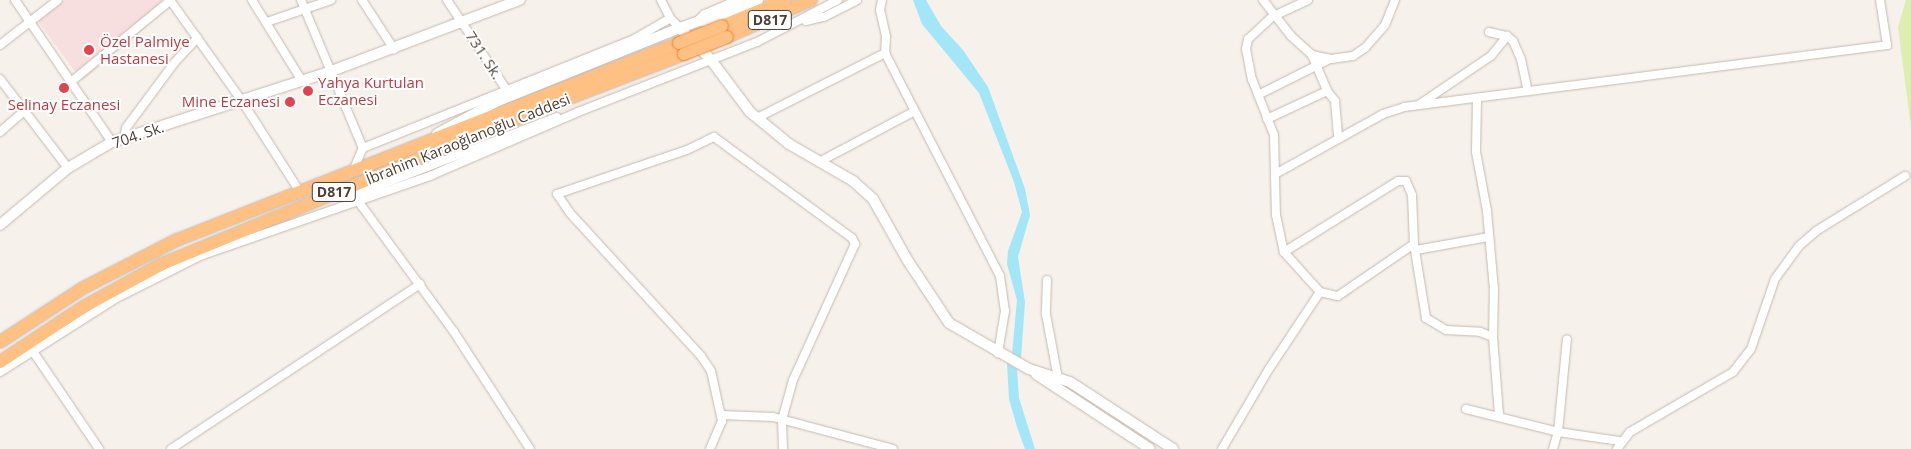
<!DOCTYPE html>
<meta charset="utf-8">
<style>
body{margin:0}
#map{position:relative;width:1911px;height:449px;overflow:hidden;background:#f6f1eb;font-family:"Open Sans",sans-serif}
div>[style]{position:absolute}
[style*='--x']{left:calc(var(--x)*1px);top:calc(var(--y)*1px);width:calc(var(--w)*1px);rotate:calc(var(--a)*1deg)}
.medical>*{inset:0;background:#f7dedf}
.green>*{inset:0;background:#deeeb0}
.water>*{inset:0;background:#a3e6f7}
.roads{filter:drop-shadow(0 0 1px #c6b9af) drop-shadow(0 0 1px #c6b9af)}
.minor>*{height:8px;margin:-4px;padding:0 4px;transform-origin:4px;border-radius:4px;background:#fff}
.tertiary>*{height:10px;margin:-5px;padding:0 5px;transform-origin:5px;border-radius:5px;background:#fff}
.trunk>*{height:12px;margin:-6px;padding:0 6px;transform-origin:6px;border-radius:6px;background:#ffc084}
.bridges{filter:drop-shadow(0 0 1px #ec802f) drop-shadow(0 0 1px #ec802f)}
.trunk-bridge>*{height:12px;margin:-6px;padding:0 6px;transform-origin:6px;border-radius:6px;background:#ffc084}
.dots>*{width:14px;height:14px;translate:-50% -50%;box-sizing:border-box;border:2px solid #fff;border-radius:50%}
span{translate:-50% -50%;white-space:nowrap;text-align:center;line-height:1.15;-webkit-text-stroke:4px #fff;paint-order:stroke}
.shield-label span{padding:1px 4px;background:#fff;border:1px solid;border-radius:4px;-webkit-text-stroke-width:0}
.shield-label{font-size:14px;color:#4c4037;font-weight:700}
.health-label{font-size:15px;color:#be3a42}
.left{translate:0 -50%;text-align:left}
.right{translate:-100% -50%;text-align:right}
.street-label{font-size:15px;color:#4c4037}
</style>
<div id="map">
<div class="medical">
<i style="clip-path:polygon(62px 0,161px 0,167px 9px,82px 81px,37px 20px)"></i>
</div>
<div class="green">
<i style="clip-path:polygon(1906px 0,1911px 0,1911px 128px,1898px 27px)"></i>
</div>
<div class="water">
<i style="clip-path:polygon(913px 0,926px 0,941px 26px,963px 50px,988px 87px,1025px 189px,1030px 215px,1018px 257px,1025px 302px,1021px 358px,1012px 354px,1017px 300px,1007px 264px,1008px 251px,1022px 212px,1014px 182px,979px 93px,922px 24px)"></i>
<i style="clip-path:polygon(1007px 363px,1017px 369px,1019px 398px,1035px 449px,1025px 449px,1017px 427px,1009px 399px)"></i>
</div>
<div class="roads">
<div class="minor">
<i style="--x:15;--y:0;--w:172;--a:55.7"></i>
<i style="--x:170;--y:0;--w:124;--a:54.5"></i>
<i style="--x:242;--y:101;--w:108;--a:57.5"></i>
<i style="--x:252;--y:0;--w:95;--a:58.3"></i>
<i style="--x:301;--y:0;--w:160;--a:67.3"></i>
<i style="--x:362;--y:0;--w:59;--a:56.9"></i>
<i style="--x:447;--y:0;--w:107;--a:56.5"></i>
<i style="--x:661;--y:0;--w:20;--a:63"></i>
<i style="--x:670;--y:18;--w:14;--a:45"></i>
<i style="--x:882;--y:0;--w:10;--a:101"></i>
<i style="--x:880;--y:10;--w:27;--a:77"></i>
<i style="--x:886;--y:36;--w:17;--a:93"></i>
<i style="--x:885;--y:53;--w:251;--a:62.7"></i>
<i style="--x:1000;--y:276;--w:35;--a:82"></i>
<i style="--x:1005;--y:311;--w:43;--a:99.5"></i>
<i style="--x:1263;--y:0;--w:46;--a:52.1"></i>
<i style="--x:1291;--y:36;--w:28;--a:42"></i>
<i style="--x:1312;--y:55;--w:19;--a:12"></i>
<i style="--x:1331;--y:59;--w:22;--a:-8"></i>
<i style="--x:1353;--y:56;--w:14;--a:-34"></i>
<i style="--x:1365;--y:48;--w:30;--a:-49"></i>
<i style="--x:1385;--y:25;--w:27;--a:-68"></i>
<i style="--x:1308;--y:0;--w:38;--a:155"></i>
<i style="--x:1273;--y:16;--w:34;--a:137"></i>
<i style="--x:1248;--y:39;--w:10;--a:101"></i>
<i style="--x:1246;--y:49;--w:31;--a:79"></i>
<i style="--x:1252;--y:79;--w:60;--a:68.6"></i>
<i style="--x:1274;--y:135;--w:80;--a:88.6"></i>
<i style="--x:1276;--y:215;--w:38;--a:78"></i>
<i style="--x:1284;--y:252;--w:54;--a:48"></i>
<i style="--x:1320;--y:292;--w:18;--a:13"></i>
<i style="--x:1338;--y:296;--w:92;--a:-34.4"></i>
<i style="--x:806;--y:21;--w:18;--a:-13"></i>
<i style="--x:824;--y:17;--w:37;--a:-27"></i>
<i style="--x:267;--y:22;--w:68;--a:-19"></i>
<i style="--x:1489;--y:32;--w:18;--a:13"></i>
<i style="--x:0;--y:45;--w:73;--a:-37.8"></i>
<i style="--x:1312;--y:55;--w:39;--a:67"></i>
<i style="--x:1327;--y:91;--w:13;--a:51"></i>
<i style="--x:1335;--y:101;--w:38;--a:85"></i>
<i style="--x:0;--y:79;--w:112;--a:52.6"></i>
<i style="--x:72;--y:81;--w:128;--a:-39.3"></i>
<i style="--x:1258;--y:95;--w:80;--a:-26.6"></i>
<i style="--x:1477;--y:99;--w:53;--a:91.1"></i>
<i style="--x:1476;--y:152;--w:60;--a:79.4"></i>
<i style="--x:1487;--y:211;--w:78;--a:84.9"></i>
<i style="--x:1494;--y:289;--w:48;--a:91.2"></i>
<i style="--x:1420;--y:104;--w:86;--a:-34.1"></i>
<i style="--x:1491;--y:56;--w:26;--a:-51"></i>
<i style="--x:1507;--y:36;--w:8;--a:40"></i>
<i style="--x:1513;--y:41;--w:20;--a:66"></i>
<i style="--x:1521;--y:59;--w:33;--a:78"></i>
<i style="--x:757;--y:118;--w:144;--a:-26.9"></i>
<i style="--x:1267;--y:119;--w:66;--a:-25"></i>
<i style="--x:0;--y:132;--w:32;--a:-41"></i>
<i style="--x:124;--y:139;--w:11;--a:-80"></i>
<i style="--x:126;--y:128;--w:82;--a:-53.4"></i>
<i style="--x:175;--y:62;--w:33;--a:-47"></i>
<i style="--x:819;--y:162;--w:106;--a:-28"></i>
<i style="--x:353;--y:171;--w:25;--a:-67"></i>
<i style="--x:363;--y:148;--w:294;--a:-21.9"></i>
<i style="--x:636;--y:38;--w:39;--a:-30"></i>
<i style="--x:1277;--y:173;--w:121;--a:-29.1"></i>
<i style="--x:1383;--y:114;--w:22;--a:-18"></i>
<i style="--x:1404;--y:107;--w:487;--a:-7.3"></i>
<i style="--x:1887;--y:45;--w:46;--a:-98.8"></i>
<i style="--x:1416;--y:250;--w:73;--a:-10.2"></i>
<i style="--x:1284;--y:252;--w:134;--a:-31.9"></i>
<i style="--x:1398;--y:181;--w:8;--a:0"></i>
<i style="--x:1406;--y:181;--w:15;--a:67"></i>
<i style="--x:1412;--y:195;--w:49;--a:87.7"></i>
<i style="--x:1414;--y:244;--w:75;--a:80.8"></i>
<i style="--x:1426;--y:318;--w:23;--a:31"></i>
<i style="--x:1446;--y:330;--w:34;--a:3"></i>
<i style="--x:1480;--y:332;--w:14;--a:21"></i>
<i style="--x:1493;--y:337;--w:78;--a:85.6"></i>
<i style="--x:1047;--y:280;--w:34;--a:92"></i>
<i style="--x:1046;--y:314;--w:65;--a:79.4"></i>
<i style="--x:32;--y:350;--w:120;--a:55.9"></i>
<i style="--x:0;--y:372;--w:136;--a:-32.4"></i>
<i style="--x:115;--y:299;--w:95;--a:-26.8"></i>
<i style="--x:200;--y:256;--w:246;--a:-19.2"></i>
<i style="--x:432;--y:175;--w:159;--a:-23.3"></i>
<i style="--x:578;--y:112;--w:192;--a:-21.4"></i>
<i style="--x:757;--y:42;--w:91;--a:-27.4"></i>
<i style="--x:1466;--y:409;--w:95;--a:14"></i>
<i style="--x:1558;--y:432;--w:63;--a:8.3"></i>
<i style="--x:721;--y:415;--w:52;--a:2.2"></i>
<i style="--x:773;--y:417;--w:124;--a:14.9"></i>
<i style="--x:171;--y:449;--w:299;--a:-33.5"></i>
<i style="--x:530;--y:449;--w:140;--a:-123"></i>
<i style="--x:454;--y:332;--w:166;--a:-126.2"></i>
<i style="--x:356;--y:198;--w:6;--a:-51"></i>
<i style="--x:360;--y:193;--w:211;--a:-21.1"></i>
<i style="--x:710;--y:449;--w:30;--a:-67"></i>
<i style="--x:722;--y:421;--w:51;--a:-102.4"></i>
<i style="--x:711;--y:371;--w:18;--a:-124"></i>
<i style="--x:701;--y:356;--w:194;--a:-132.5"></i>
<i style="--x:570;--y:213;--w:23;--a:-124"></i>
<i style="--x:557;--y:194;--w:137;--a:-18.7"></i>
<i style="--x:687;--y:150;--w:30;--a:-26"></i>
<i style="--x:714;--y:137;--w:171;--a:36.2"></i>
<i style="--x:852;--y:238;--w:7;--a:63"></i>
<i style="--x:855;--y:244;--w:149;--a:114.5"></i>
<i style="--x:793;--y:380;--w:41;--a:105.4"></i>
<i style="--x:782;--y:420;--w:29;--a:88"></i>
<i style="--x:1222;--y:449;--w:93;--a:-59.6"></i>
<i style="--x:1269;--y:369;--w:92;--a:-56.5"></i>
<i style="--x:1553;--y:449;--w:18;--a:-74"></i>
<i style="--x:1558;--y:432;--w:93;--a:-84.5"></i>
<i style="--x:1617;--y:449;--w:21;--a:-53"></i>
<i style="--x:1630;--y:432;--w:119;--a:-30.2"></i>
<i style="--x:1733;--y:372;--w:29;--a:-52"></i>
<i style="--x:1751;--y:349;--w:74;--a:-71.1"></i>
<i style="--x:1775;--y:279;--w:41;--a:-54"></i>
<i style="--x:1799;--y:246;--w:23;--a:-41"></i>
<i style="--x:1816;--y:231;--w:105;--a:-31.7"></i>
</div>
<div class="tertiary">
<i style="--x:699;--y:21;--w:8;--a:-45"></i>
<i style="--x:705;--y:15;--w:38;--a:-23"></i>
<i style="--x:680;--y:28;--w:45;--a:45.9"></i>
<i style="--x:711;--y:60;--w:65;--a:53.1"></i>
<i style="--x:750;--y:112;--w:50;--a:39.4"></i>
<i style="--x:789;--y:144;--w:74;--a:30"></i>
<i style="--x:853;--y:181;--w:27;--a:42"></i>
<i style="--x:873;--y:199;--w:71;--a:60.6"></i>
<i style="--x:908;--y:261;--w:74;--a:56.5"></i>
<i style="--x:949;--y:323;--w:92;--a:29.9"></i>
<i style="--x:1029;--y:369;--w:43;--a:17.6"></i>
<i style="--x:1070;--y:382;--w:123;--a:33"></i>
<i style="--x:437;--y:134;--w:69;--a:-28.4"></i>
<i style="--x:498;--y:101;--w:196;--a:-21.9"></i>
<i style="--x:680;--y:28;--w:20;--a:-20"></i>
<i style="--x:699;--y:21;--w:10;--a:6"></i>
<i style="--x:709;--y:22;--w:54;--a:-24.2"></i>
<i style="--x:0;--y:225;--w:89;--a:-40"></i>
<i style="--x:68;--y:168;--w:51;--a:-30.6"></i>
<i style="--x:112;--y:142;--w:228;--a:-17.9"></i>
<i style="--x:329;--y:72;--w:204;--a:-20.7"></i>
<i style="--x:1036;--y:374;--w:136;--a:33.3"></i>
</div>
<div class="trunk">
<i style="--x:722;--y:26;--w:68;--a:-22.4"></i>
<i style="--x:727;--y:37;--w:92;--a:-23.8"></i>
<i style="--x:0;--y:342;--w:99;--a:-33"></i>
<i style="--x:83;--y:288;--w:106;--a:-27.1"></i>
<i style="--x:177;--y:240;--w:539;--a:-21.43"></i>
<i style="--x:0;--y:362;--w:102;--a:-33.4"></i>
<i style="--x:85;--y:306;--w:88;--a:-28.6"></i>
<i style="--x:162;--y:264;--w:387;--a:-22.3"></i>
<i style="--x:520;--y:117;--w:176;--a:-21"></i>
</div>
</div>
<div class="bridges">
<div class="trunk-bridge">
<i style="--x:679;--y:43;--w:46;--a:-21.6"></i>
<i style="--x:684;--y:54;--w:46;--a:-21.6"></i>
</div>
</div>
<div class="dots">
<i style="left:89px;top:50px;background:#e0444e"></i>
<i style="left:64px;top:88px;background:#e0444e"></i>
<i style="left:308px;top:91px;background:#e0444e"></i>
<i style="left:290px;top:102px;background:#e0444e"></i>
</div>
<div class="shield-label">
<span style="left:770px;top:20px">D817</span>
<span style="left:334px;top:192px">D817</span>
</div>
<div class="health-label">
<span class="left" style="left:100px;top:50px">Özel Palmiye<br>Hastanesi</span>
<span class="left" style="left:318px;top:91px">Yahya Kurtulan<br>Eczanesi</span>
<span class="right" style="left:280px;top:102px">Mine Eczanesi</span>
<span style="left:64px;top:105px">Selinay Eczanesi</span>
</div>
<div class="street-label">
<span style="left:484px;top:55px;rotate:57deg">731. Sk.</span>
<span style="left:138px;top:135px;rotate:-19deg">704. Sk.</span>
<span style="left:468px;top:139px;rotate:-22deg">İbrahim Karaoğlanoğlu Caddesi</span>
</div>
</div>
